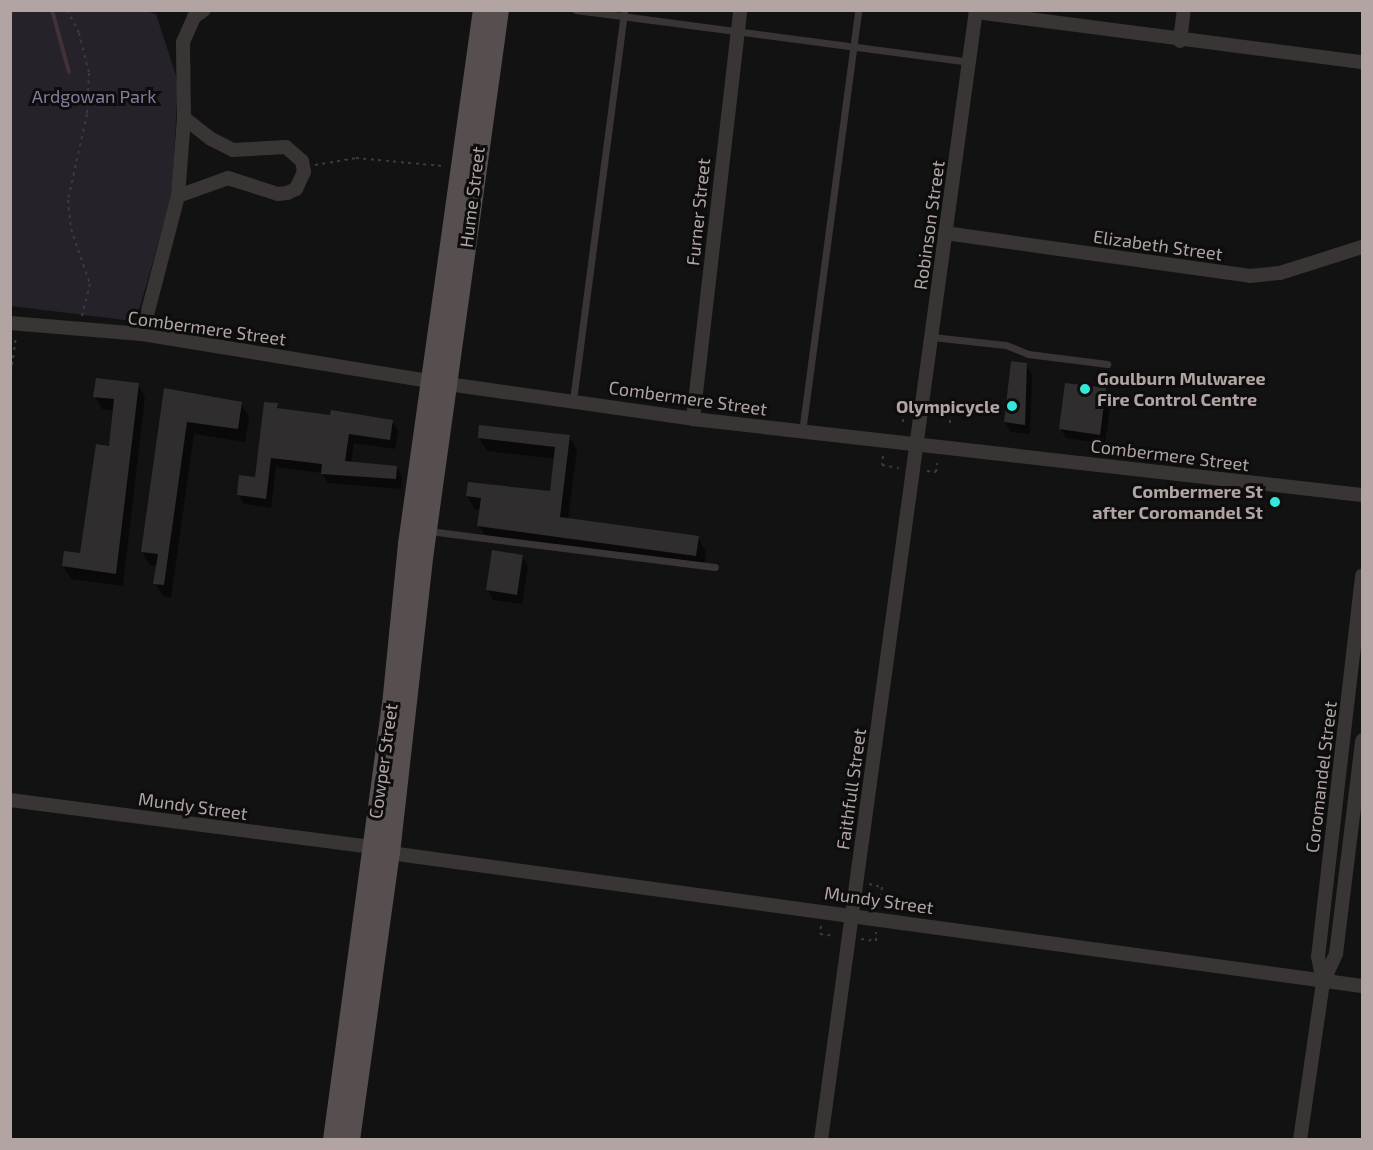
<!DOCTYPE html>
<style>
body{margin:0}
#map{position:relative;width:1373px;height:1150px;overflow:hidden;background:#131212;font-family:"Exo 2",sans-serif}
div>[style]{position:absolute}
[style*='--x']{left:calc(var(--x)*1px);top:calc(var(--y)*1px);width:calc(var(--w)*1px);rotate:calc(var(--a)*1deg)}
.green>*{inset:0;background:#25222a}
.shadow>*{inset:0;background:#0007}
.stream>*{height:4px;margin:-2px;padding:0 2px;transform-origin:2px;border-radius:2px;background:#423136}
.building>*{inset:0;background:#2f2d2d}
.path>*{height:2px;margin-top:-1px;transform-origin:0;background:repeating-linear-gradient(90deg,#3f3939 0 3px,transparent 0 7.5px)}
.lane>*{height:7px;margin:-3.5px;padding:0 3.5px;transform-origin:3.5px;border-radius:3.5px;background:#3a3535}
.street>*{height:14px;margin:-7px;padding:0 7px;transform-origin:7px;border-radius:7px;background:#3a3535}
.primary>*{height:20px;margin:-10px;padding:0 10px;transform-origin:10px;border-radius:10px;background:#574f4f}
.dots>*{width:16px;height:16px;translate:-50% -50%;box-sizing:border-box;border:3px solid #0e0d0d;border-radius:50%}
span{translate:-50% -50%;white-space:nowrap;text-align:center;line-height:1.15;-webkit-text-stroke:6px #0e0d0d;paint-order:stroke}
.park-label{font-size:18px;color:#867b9d}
.street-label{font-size:18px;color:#b3a4a4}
.poi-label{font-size:18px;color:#b3a4a4;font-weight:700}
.left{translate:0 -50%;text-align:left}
.right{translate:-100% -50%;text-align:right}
.frame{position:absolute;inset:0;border:12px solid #b3a4a4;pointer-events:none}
</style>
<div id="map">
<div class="green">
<i style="clip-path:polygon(142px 10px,156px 14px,178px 82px,172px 195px,140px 307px,134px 316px,125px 320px,11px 306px,11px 11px)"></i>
</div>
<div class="shadow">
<i style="clip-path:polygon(1026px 365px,1032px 375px,1030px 434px,1011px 432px,1005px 422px)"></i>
<i style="clip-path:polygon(138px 385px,145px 397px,123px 586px,71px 579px,63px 566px,82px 555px,110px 447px,114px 411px,102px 409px,95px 396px)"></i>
<i style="clip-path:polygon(165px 389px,241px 404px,249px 417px,245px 442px,194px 434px,171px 598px,163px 596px,155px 583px,158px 566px,150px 565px,142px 552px)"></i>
<i style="clip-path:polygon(1105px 390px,1111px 400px,1105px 444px,1066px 438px,1060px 428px)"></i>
<i style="clip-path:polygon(277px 405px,280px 410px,392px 421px,398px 431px,395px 449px,354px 443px,351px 463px,397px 468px,402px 477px,401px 489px,328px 483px,322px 473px,276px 467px,271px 508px,244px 504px,238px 495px,256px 479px)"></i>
<i style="clip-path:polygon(569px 437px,577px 450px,568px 520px,698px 538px,706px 551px,704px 569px,487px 539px,479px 526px,481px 510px,475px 509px,467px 496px,551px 493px,555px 459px,487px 451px,479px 438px)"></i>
<i style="clip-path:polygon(522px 556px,528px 566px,522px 604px,493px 600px,488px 590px)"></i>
</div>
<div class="stream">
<i style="--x:52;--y:10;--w:64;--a:74.7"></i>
</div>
<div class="building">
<i style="clip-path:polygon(1011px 361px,1027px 363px,1025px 425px,1004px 422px)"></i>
<i style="clip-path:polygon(96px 378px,139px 383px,116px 574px,62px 566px,64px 551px,80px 553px,96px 444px,109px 446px,114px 399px,93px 397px)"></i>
<i style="clip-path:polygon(1065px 383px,1106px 388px,1100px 435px,1059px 429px)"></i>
<i style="clip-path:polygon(164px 388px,242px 402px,238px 429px,187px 422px,164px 585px,153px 584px,158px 554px,141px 552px)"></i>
<i style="clip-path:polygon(264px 402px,278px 403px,277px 408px,330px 415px,331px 410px,393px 420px,390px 440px,349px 434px,345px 461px,397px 466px,396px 479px,321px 474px,322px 464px,271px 458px,266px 499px,237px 495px,239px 475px,255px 477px)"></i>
<i style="clip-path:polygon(479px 425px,570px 435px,560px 517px,699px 536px,696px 556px,477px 526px,481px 498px,466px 496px,468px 482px,550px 491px,555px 447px,478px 438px)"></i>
<i style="clip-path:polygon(492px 550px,523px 555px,517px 595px,486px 590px)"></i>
</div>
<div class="path">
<i style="--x:67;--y:10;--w:26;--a:62"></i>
<i style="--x:79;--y:33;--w:41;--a:76"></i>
<i style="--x:89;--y:73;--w:41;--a:92.8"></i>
<i style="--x:87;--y:114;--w:88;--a:102.5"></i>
<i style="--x:68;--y:200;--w:29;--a:84"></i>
<i style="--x:71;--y:229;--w:58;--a:70.9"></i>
<i style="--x:90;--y:284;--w:34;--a:104"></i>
<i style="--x:315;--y:165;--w:42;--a:-9.7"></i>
<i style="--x:356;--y:158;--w:87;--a:5.3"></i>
<i style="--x:10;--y:380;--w:44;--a:-82.2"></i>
<i style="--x:938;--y:417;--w:4;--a:14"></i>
<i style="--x:903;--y:422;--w:9;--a:-84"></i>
<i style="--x:950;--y:423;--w:4;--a:-90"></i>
<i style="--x:883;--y:456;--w:9;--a:96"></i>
<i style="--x:882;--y:465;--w:17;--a:10"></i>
<i style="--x:927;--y:471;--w:9;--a:6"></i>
<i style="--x:936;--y:472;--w:9;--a:-84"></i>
<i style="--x:869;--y:884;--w:13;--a:13"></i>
<i style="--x:882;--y:887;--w:13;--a:99"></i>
<i style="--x:821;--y:926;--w:8;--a:97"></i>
<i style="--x:820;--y:934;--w:15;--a:8"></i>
<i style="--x:861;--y:939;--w:15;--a:8"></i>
<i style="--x:876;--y:941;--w:9;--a:-90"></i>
</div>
<div class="lane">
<i style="--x:576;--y:10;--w:396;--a:7.5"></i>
<i style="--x:932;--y:337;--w:74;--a:6.2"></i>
<i style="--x:1006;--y:345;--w:24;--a:22"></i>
<i style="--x:1028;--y:354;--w:80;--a:7.2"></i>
<i style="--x:573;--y:400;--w:393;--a:-82.5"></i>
<i style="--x:802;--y:432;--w:426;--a:-82.4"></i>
<i style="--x:429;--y:531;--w:288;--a:7.2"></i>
</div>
<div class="street">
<i style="--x:976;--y:12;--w:389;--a:7.4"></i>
<i style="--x:1180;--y:41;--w:31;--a:-83"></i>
<i style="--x:178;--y:196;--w:53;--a:-19.8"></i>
<i style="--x:228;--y:178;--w:52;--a:17.7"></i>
<i style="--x:278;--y:194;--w:9;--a:-6"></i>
<i style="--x:287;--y:193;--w:10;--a:-24"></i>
<i style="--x:296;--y:189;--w:19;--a:-65"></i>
<i style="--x:304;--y:172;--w:11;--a:-100"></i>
<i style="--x:302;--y:161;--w:21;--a:-139"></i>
<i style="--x:286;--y:147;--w:53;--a:176.8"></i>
<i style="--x:233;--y:150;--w:25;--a:-153"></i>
<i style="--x:211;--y:139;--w:34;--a:-142"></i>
<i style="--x:945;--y:233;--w:308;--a:8"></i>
<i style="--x:1250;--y:276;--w:30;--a:-6"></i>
<i style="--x:1280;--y:273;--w:86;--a:-17.6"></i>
<i style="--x:10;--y:323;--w:132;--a:4.8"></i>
<i style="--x:142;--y:334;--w:296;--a:9.3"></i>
<i style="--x:434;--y:382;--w:262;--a:8.1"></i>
<i style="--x:693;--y:419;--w:673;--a:6.48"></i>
<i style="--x:142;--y:334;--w:143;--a:-75.4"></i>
<i style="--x:178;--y:196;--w:78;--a:-85.6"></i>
<i style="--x:184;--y:118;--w:76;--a:-90.8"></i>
<i style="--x:183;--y:42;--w:27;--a:-66"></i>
<i style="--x:194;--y:17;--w:12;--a:-35"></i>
<i style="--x:693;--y:419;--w:412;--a:-83.4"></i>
<i style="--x:10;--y:800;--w:364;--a:7.4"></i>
<i style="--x:390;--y:853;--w:981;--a:7.79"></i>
<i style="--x:1323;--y:982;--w:25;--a:-101"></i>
<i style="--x:1318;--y:957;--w:384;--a:-83.4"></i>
<i style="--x:821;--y:1140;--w:1141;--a:-82.19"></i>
<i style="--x:1300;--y:1140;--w:160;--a:-81.7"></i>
<i style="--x:1323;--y:982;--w:31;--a:-65"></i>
<i style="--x:1336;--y:954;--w:215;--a:-83"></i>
</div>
<div class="primary">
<i style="--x:333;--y:1140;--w:439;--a:-82.3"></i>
<i style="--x:392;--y:705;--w:162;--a:-84.3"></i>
<i style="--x:408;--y:544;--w:539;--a:-82.01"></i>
<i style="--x:350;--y:1140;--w:290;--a:-82.1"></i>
<i style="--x:390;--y:853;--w:304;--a:-83.6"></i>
<i style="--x:424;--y:551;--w:546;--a:-82.11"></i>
</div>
<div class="dots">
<i style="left:1085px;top:389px;background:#35e7d9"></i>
<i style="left:1012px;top:406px;background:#35e7d9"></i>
<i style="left:1275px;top:502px;background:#35e7d9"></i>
</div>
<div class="park-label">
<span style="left:94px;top:96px">Ardgowan Park</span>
</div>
<div class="street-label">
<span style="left:472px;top:197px;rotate:-83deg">Hume Street</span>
<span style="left:698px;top:212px;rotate:-84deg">Furner Street</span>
<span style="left:929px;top:225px;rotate:-82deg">Robinson Street</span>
<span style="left:1158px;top:245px;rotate:8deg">Elizabeth Street</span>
<span style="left:207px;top:328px;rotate:8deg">Combermere Street</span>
<span style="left:688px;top:398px;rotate:8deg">Combermere Street</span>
<span style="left:1170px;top:455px;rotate:7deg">Combermere Street</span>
<span style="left:383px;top:761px;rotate:-82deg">Cowper Street</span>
<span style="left:1321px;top:777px;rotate:-83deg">Coromandel Street</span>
<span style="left:851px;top:789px;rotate:-82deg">Faithfull Street</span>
<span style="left:193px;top:806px;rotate:8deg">Mundy Street</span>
<span style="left:879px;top:900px;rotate:8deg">Mundy Street</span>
</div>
<div class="poi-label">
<span class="left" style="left:1097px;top:389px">Goulburn Mulwaree<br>Fire Control Centre</span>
<span class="right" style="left:1000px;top:406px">Olympicycle</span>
<span class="right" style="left:1263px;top:502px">Combermere St<br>after Coromandel St</span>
</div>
<div class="frame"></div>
</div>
